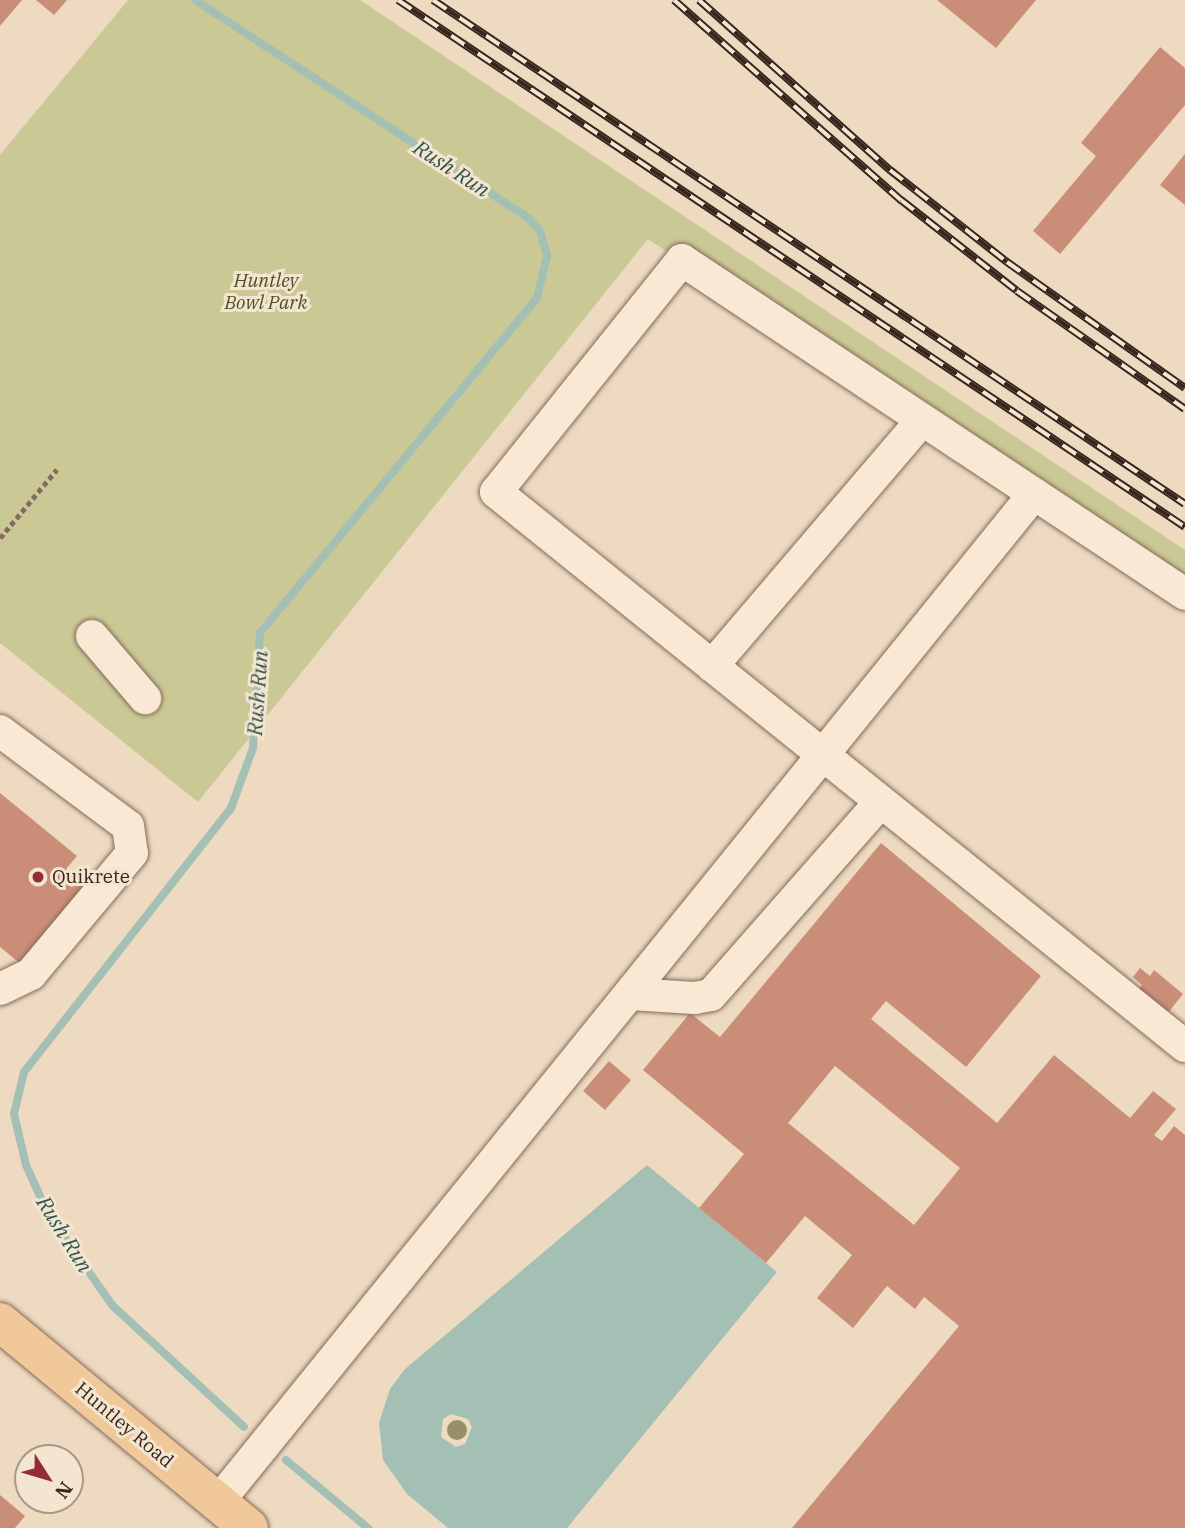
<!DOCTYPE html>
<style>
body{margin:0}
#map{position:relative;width:1185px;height:1528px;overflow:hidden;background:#eddac1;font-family:"IBM Plex Serif",serif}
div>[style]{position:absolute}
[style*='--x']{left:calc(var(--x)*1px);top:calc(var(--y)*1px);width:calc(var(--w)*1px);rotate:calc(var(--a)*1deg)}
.green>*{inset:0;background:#cac996}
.water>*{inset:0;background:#a4bfb3}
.stream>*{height:8px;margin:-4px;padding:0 4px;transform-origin:4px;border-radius:4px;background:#a4bfb3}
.building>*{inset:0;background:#ca8e78}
.path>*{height:4.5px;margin-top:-2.25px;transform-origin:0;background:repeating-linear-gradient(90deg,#866b59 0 5px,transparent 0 8.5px)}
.roads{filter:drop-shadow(0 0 2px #866b59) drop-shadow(0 0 2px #866b59)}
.minor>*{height:32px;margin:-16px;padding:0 16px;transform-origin:16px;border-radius:16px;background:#f8e8d4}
.major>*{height:38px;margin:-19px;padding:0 19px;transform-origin:19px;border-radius:19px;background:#f0c89a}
.rail>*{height:8px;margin-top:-4px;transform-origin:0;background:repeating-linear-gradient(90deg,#f4e5d1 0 16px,#36261d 0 32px);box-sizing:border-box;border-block:2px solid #36261d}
.trees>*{width:20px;height:20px;margin:-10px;border-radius:50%;background:#958f6b}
.dots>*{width:19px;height:19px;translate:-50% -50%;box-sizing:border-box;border:4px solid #f4e5d1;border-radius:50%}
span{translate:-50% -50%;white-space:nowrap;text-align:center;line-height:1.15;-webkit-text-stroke:6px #f4e5d1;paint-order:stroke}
.park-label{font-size:19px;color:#4d5224;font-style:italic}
.poi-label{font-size:19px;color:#36261d}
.left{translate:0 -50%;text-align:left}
.street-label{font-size:19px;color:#36261d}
.water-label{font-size:21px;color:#2d554d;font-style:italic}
.north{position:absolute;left:14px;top:1444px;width:70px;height:70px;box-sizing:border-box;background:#f4e5d1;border:2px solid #a89989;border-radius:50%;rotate:127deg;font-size:19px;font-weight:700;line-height:28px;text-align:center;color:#36261d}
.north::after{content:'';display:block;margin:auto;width:24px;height:32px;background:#932b3b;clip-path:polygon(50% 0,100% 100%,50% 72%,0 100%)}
</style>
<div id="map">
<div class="green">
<i style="clip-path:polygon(128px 0,360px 0,1185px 550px,1185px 594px,648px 239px,198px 802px,0 643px,0 155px)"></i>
</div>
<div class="water">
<i style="clip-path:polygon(evenodd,647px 1165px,777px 1272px,567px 1528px,448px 1528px,407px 1494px,383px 1460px,379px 1423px,390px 1389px,405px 1369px,647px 1165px,451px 1414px,468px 1419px,472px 1427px,465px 1444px,456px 1447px,441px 1437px,443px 1419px,451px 1414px)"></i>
</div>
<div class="stream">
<i style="--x:195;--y:0;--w:398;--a:33.2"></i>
<i style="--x:528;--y:218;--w:18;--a:47"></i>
<i style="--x:540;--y:231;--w:26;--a:74"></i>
<i style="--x:547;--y:256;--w:43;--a:103.4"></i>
<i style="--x:537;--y:298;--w:435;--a:129.6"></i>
<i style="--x:260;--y:633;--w:115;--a:93.5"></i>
<i style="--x:253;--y:748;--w:64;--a:110.1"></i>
<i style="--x:231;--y:808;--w:335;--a:128.1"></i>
<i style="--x:24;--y:1072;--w:43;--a:103.4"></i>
<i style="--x:14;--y:1114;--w:52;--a:76.8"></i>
<i style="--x:26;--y:1165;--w:54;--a:65.8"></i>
<i style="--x:48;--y:1214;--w:113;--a:54.8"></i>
<i style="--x:113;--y:1306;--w:178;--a:42.7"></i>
<i style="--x:286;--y:1460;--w:107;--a:39.7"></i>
</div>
<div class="building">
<i style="clip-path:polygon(0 0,22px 0,0 26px)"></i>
<i style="clip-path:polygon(36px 0,67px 0,54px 15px)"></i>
<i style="clip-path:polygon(937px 0,1036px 0,996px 48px)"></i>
<i style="clip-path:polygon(1160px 47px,1185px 68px,1185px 105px,1060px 254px,1033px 231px,1096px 156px,1081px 143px)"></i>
<i style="clip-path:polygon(1185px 154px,1185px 205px,1160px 185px)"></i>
<i style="clip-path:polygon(0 793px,77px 856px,66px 869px,87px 886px,22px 965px,0 947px)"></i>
<i style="clip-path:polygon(evenodd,881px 843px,1041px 976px,966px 1067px,886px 1001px,871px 1019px,997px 1123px,1054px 1055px,1130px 1118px,1153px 1091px,1176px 1109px,1154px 1135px,1162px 1141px,1174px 1126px,1185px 1135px,1185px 1528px,792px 1528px,959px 1326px,924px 1297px,915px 1309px,887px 1286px,853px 1328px,817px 1298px,852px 1255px,805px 1216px,766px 1263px,699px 1208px,744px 1154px,643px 1070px,690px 1013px,720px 1037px,881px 843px,835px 1066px,960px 1168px,914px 1225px,788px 1123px,835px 1066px)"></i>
<i style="clip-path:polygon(1140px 968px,1150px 976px,1154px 970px,1183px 994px,1167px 1014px,1138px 990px,1142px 985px,1133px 977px)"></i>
<i style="clip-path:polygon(609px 1061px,631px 1080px,605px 1110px,583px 1091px)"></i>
<i style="clip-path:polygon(0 1495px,25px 1516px,15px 1528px,0 1528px)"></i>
</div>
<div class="path">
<i style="--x:0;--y:538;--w:89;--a:-50.4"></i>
</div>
<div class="roads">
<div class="minor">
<i style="--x:1185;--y:594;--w:604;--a:-146.42"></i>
<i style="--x:682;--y:260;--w:297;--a:128.7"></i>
<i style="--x:496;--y:492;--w:884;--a:38.8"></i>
<i style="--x:92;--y:636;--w:82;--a:49.5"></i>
<i style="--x:712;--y:666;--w:323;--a:-49.5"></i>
<i style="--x:0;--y:731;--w:159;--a:36.6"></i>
<i style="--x:128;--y:826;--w:27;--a:82"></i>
<i style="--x:132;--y:853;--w:158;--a:129.9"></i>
<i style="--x:31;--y:974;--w:34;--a:154"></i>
<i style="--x:630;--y:994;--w:65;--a:3.5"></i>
<i style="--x:695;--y:998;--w:16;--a:-11"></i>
<i style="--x:711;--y:995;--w:253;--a:-48.7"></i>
<i style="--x:218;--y:1502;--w:1297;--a:-51.01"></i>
</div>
<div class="major">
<i style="--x:0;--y:1322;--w:323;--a:39.6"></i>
</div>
</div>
<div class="rail">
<i style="--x:398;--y:0;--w:947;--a:33.81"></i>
<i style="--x:433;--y:0;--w:905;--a:33.83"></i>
<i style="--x:674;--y:0;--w:303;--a:41.4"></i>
<i style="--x:901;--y:200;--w:147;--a:38.1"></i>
<i style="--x:1017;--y:291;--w:205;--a:35.1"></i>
<i style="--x:699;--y:0;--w:256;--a:41.7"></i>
<i style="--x:890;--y:170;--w:149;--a:38.2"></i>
<i style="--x:1007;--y:262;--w:218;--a:35.3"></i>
</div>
<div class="trees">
<i style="left:457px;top:1430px"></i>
</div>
<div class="dots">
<i style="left:38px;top:877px;background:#932b3b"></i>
</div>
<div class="park-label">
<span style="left:266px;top:292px">Huntley<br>Bowl Park</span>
</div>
<div class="poi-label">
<span class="left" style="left:52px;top:877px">Quikrete</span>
</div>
<div class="street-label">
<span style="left:124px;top:1425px;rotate:40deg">Huntley Road</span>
</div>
<div class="water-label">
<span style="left:452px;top:168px;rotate:33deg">Rush Run</span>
<span style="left:257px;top:693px;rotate:-86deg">Rush Run</span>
<span style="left:65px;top:1234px;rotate:58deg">Rush Run</span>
</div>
<div class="north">N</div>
</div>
